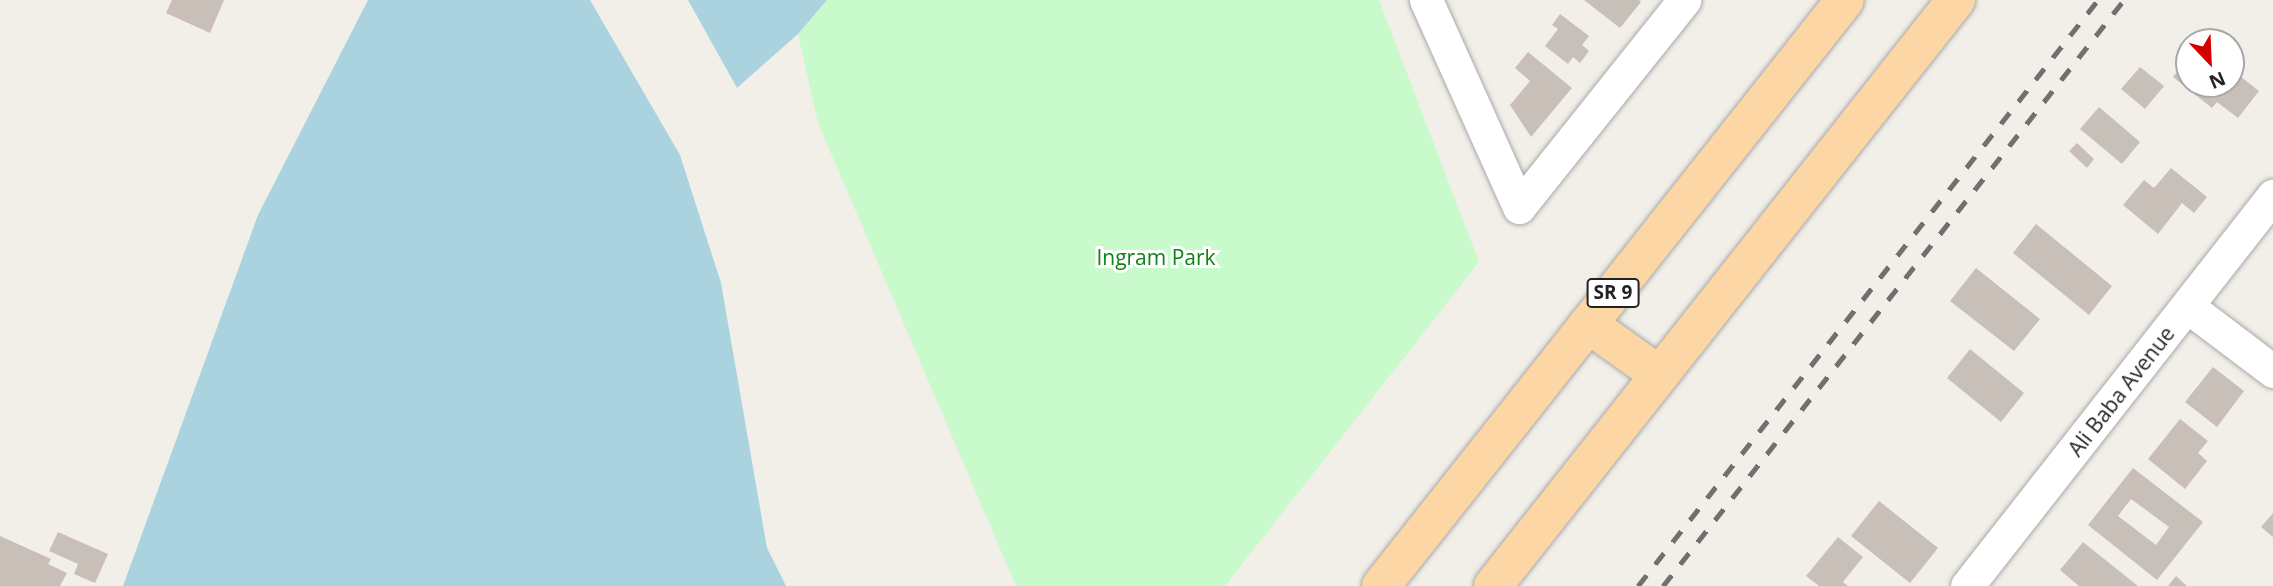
<!DOCTYPE html>
<style>
body{margin:0}
#map{position:relative;width:2273px;height:586px;overflow:hidden;background:#f2efe9;font-family:"Open Sans",sans-serif}
div>[style]{position:absolute}
[style*='--x']{left:calc(var(--x)*1px);top:calc(var(--y)*1px);width:calc(var(--w)*1px);rotate:calc(var(--a)*1deg)}
.park>*{inset:0;background:#c8facc}
.water>*{inset:0;background:#aad3df}
.building>*{inset:0;background:#c7bfb8}
.roads{filter:drop-shadow(0 0 2px #a9a9a9) drop-shadow(0 0 2px #a9a9a9)}
.minor>*{height:33px;margin:-16.5px;padding:0 16.5px;transform-origin:16.5px;border-radius:16.5px;background:#fff}
.major>*{height:38px;margin:-19px;padding:0 19px;transform-origin:19px;border-radius:19px;background:#fcd6a4}
.rail>*{height:5px;margin-top:-2.5px;transform-origin:0;background:repeating-linear-gradient(90deg,#707070 0 14px,transparent 0 28px)}
span{translate:-50% -50%;white-space:nowrap;text-align:center;line-height:1.15;-webkit-text-stroke:6px #fff;paint-order:stroke}
.shield-label span{padding:2px 5px;background:#fff;border:2px solid;border-radius:5px;-webkit-text-stroke-width:0}
.shield-label{font-size:19px;color:#222;font-weight:700}
.park-label{font-size:21px;color:#0c8416}
.street-label{font-size:21px;color:#222}
.north{position:absolute;left:2175px;top:28px;width:70px;height:70px;box-sizing:border-box;background:#fff;border:2px solid #a7a7a7;border-radius:50%;rotate:157deg;font-size:19px;font-weight:700;line-height:28px;text-align:center;color:#222}
.north::after{content:'';display:block;margin:auto;width:24px;height:32px;background:#d40000;clip-path:polygon(50% 0,100% 100%,50% 72%,0 100%)}
</style>
<div id="map">
<div class="park">
<i style="clip-path:polygon(827px 0,1379px 0,1479px 262px,1225px 586px,1016px 586px,818px 123px,798px 34px)"></i>
</div>
<div class="water">
<i style="clip-path:polygon(368px 0,590px 0,680px 155px,721px 283px,767px 548px,786px 586px,123px 586px,258px 215px)"></i>
<i style="clip-path:polygon(688px 0,827px 0,798px 34px,737px 88px)"></i>
</div>
<div class="building">
<i style="clip-path:polygon(172px 0,224px 0,210px 33px,166px 13px)"></i>
<i style="clip-path:polygon(1584px 0,1639px 0,1641px 2px,1620px 28px)"></i>
<i style="clip-path:polygon(1560px 14px,1589px 36px,1582px 45px,1589px 51px,1580px 63px,1573px 57px,1568px 64px,1545px 46px,1558px 29px,1552px 25px)"></i>
<i style="clip-path:polygon(1528px 52px,1572px 88px,1531px 137px,1510px 105px,1530px 81px,1515px 68px)"></i>
<i style="clip-path:polygon(2189px 56px,2189px 84px,2231px 84px,2236px 73px,2259px 91px,2238px 118px,2217px 102px,2212px 108px,2173px 77px)"></i>
<i style="clip-path:polygon(2140px 67px,2164px 86px,2145px 109px,2121px 89px)"></i>
<i style="clip-path:polygon(2099px 107px,2140px 142px,2122px 164px,2080px 129px)"></i>
<i style="clip-path:polygon(2077px 143px,2094px 159px,2087px 168px,2069px 151px)"></i>
<i style="clip-path:polygon(2171px 168px,2207px 197px,2194px 213px,2182px 203px,2158px 234px,2123px 205px,2144px 180px,2154px 188px)"></i>
<i style="clip-path:polygon(2036px 224px,2112px 286px,2089px 315px,2013px 253px)"></i>
<i style="clip-path:polygon(1976px 268px,2040px 319px,2014px 351px,1950px 301px)"></i>
<i style="clip-path:polygon(1970px 349px,2024px 393px,2001px 422px,1947px 378px)"></i>
<i style="clip-path:polygon(2213px 367px,2244px 391px,2217px 427px,2185px 402px)"></i>
<i style="clip-path:polygon(2180px 419px,2208px 441px,2198px 453px,2207px 461px,2185px 489px,2148px 459px)"></i>
<i style="clip-path:polygon(evenodd,2133px 468px,2203px 522px,2157px 580px,2088px 525px,2133px 468px,2131px 499px,2169px 527px,2156px 545px,2118px 516px,2131px 499px)"></i>
<i style="clip-path:polygon(1879px 501px,1938px 548px,1910px 583px,1851px 536px)"></i>
<i style="clip-path:polygon(2273px 513px,2273px 537px,2261px 527px)"></i>
<i style="clip-path:polygon(58px 532px,108px 554px,95px 583px,74px 574px,78px 564px,49px 551px)"></i>
<i style="clip-path:polygon(0 536px,51px 559px,48px 564px,67px 573px,60px 586px,0 586px)"></i>
<i style="clip-path:polygon(1838px 537px,1863px 557px,1843px 582px,1848px 586px,1819px 586px,1806px 576px)"></i>
<i style="clip-path:polygon(2083px 542px,2138px 586px,2079px 586px,2060px 570px)"></i>
<i style="clip-path:polygon(2176px 576px,2187px 586px,2168px 586px)"></i>
</div>
<div class="roads">
<div class="minor">
<i style="--x:1426;--y:0;--w:227;--a:65.8"></i>
<i style="--x:1519;--y:207;--w:265;--a:-51.4"></i>
<i style="--x:2187;--y:306;--w:108;--a:37.1"></i>
<i style="--x:1967;--y:586;--w:496;--a:-51.9"></i>
</div>
<div class="major">
<i style="--x:1588;--y:324;--w:86;--a:35.5"></i>
<i style="--x:1381;--y:586;--w:747;--a:-51.63"></i>
<i style="--x:1493;--y:586;--w:747;--a:-51.69"></i>
</div>
</div>
<div class="rail">
<i style="--x:1638;--y:586;--w:745;--a:-51.87"></i>
<i style="--x:1663;--y:586;--w:746;--a:-51.81"></i>
</div>
<div class="shield-label">
<span style="left:1613px;top:293px">SR 9</span>
</div>
<div class="park-label">
<span style="left:1156px;top:257px">Ingram Park</span>
</div>
<div class="street-label">
<span style="left:2121px;top:391px;rotate:-52deg">Ali Baba Avenue</span>
</div>
<div class="north">N</div>
</div>
